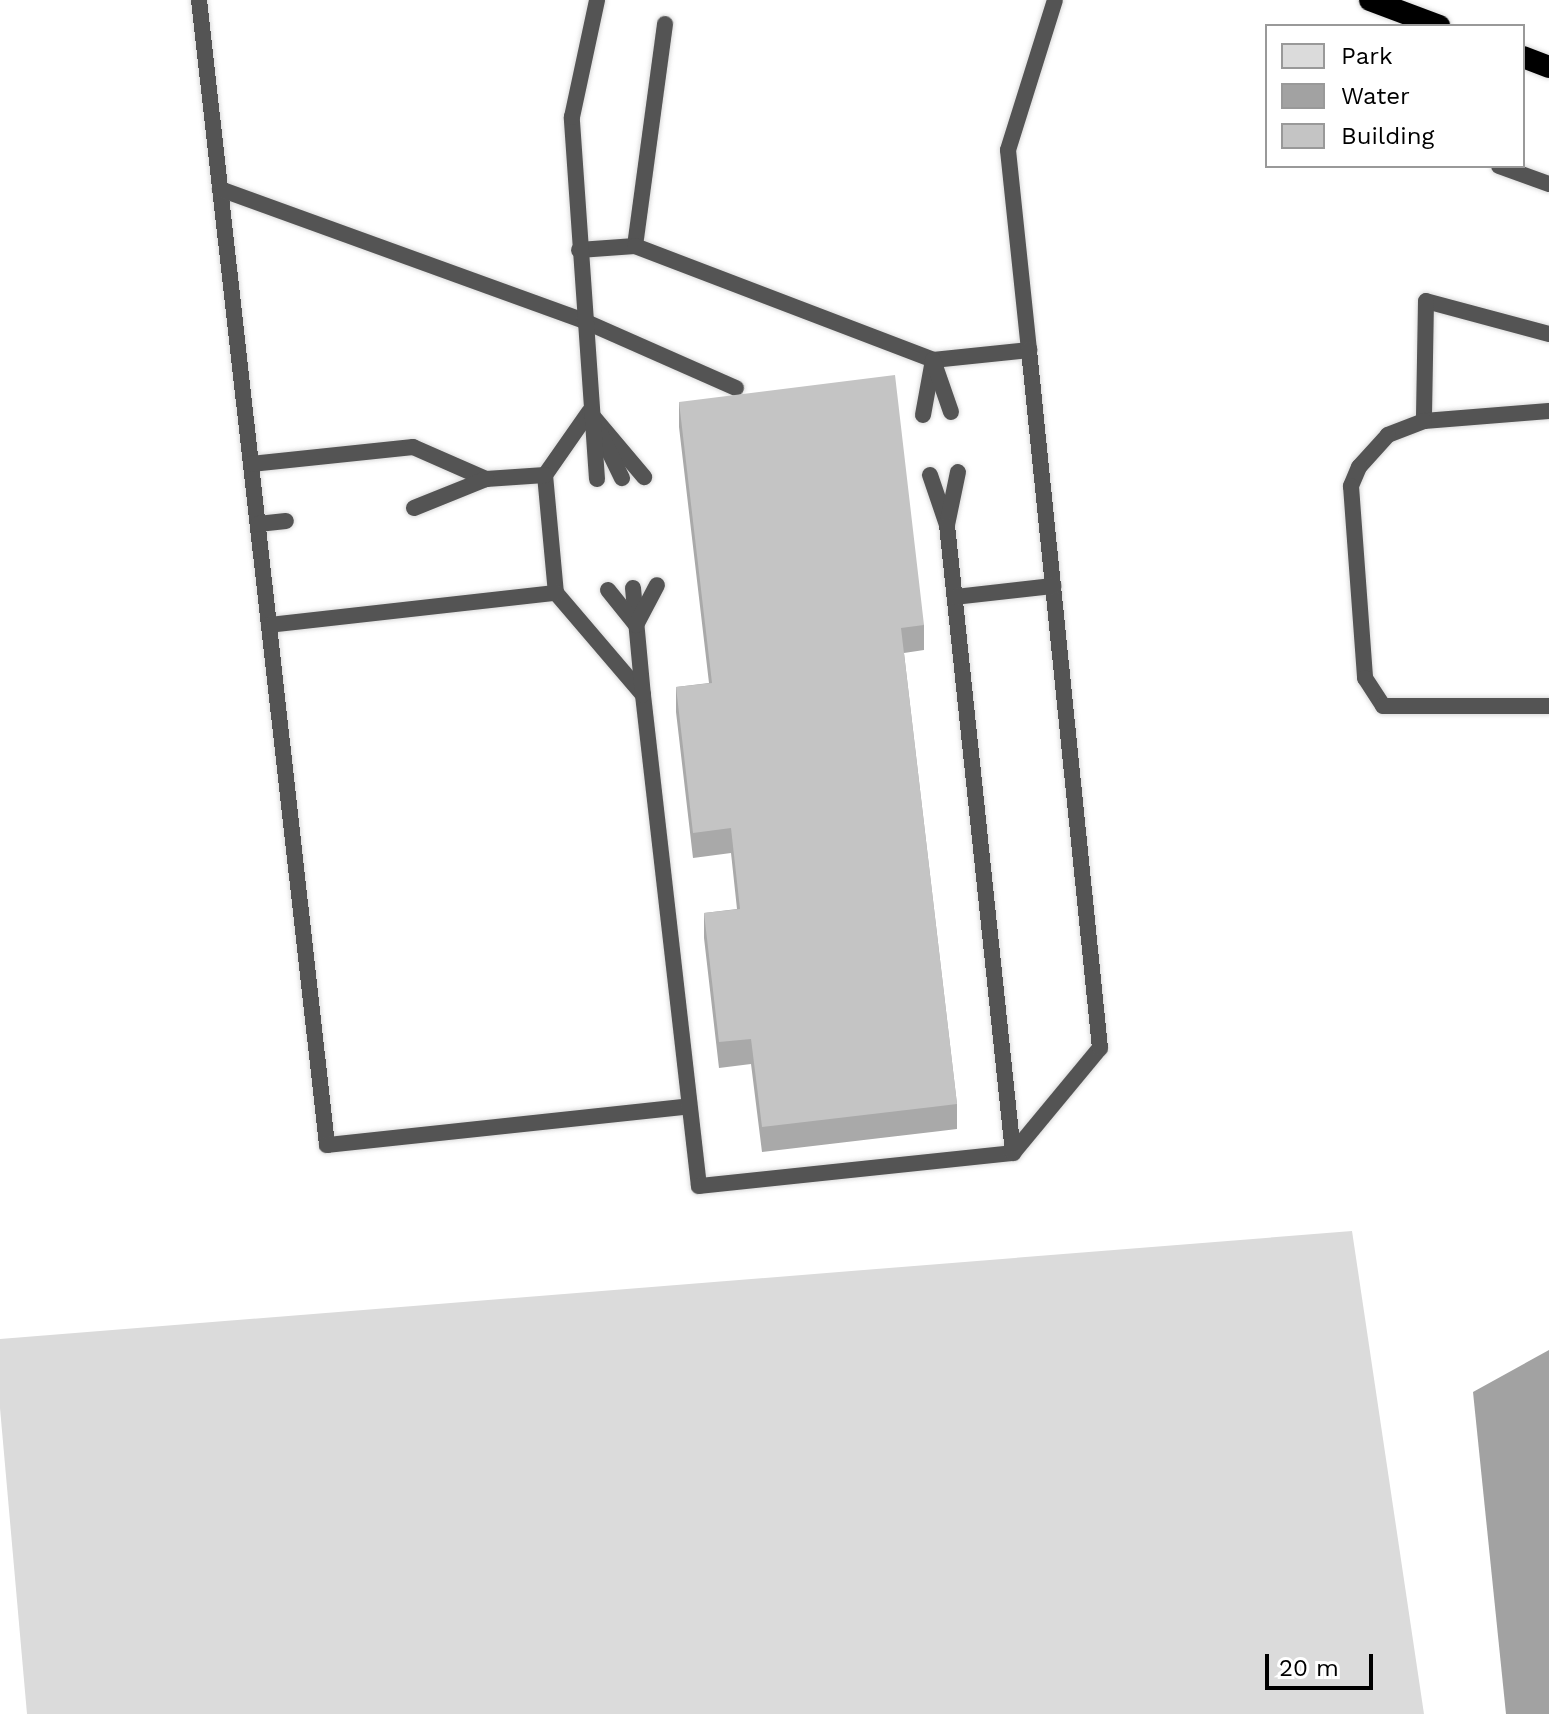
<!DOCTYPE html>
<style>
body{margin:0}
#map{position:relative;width:1549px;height:1714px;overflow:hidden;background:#fff;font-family:"Work Sans",sans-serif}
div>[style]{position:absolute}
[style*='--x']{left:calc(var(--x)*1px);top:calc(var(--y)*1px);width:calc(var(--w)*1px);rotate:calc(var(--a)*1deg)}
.green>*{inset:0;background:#dbdbdb}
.water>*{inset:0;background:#a2a2a2}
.roads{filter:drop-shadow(0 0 2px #dbdbdb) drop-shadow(0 0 2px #dbdbdb)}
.service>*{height:16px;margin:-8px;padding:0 8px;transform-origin:8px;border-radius:8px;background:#545454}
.trunk>*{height:22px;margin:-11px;padding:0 11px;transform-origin:11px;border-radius:11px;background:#000}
.wall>*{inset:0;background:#a9a9a9}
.building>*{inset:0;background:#c4c4c4}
span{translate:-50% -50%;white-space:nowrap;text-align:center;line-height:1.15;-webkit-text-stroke:6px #fff;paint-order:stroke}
.legend{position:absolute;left:1265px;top:24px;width:260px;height:144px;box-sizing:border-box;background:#fff;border:2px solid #999;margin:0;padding:10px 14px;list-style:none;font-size:24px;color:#000}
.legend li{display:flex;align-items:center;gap:16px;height:40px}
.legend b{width:40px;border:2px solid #999}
.scale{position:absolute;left:1265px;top:1654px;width:108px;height:36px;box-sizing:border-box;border:4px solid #000;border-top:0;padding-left:10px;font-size:24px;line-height:28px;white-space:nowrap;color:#000;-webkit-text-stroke:6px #fff;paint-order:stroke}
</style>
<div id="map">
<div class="green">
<i style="clip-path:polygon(1352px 1231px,1424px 1714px,27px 1714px,0 1408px,0 1339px)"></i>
</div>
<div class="water">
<i style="clip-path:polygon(1549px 1350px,1549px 1714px,1506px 1714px,1473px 1392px)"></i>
</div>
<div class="roads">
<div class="service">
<i style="--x:199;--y:0;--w:1152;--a:83.62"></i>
<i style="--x:327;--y:1145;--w:364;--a:-6.1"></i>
<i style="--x:1499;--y:166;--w:53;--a:19.8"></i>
<i style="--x:220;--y:189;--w:387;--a:19.9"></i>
<i style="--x:584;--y:321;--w:166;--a:23.8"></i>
<i style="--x:635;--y:246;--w:224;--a:-82.3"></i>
<i style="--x:579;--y:250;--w:56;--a:-4.1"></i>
<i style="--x:635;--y:246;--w:319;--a:20.9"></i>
<i style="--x:933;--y:360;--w:97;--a:-5.9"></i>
<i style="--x:1029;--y:350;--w:201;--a:-96"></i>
<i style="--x:1008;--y:150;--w:157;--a:-72.6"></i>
<i style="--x:1549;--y:334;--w:127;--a:-165"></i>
<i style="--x:1426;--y:301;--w:120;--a:91"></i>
<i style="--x:1424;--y:421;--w:125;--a:-4.6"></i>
<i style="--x:589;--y:412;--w:77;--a:124.9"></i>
<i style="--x:545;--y:475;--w:119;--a:84.7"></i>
<i style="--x:556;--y:593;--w:134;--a:49.5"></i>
<i style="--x:643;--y:695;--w:494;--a:83.5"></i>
<i style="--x:699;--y:1186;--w:316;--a:-6"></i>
<i style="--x:1013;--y:1153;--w:136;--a:-50.4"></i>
<i style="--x:1100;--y:1048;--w:702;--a:-95.81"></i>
<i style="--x:590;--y:413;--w:84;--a:49.8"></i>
<i style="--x:923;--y:415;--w:56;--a:-79.7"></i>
<i style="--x:933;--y:360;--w:55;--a:70.9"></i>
<i style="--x:1424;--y:421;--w:39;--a:159"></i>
<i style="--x:1388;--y:435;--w:43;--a:132.2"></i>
<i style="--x:1359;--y:467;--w:21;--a:113"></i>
<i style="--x:1351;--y:486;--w:193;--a:85.8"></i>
<i style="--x:1365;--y:678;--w:33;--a:57"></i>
<i style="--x:1383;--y:706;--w:166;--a:0"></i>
<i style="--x:601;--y:435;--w:48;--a:64"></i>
<i style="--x:251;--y:464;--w:163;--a:-6"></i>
<i style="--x:413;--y:447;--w:80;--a:23.7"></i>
<i style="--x:486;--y:479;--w:59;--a:-3.9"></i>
<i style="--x:930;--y:475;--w:53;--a:71.2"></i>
<i style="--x:947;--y:525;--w:54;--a:-78.3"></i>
<i style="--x:597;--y:479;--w:363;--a:-94"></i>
<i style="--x:572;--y:117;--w:120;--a:-77.9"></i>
<i style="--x:414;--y:508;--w:78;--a:-21.9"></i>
<i style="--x:258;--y:524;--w:28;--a:-6"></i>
<i style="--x:947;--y:525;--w:631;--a:84"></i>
<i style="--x:633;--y:588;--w:107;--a:84.7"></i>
<i style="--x:608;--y:590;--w:45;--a:51.3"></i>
<i style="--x:636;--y:625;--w:45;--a:-62.3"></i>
<i style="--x:955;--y:597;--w:99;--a:-6.4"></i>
<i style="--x:269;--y:625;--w:289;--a:-6.4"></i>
</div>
<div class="trunk">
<i style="--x:1370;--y:0;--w:74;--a:20.6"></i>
<i style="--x:1523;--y:57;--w:28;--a:21"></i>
</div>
</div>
<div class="wall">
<i style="clip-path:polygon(679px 402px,924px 625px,924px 650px,904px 653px,957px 1104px,957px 1129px,762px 1152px,751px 1064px,719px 1068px,704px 938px,704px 913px,737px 909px,731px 853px,693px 858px,676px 712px,676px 687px,709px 683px,679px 427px)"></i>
</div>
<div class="building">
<i style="clip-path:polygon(895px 375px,924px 625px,901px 628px,957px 1104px,762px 1127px,751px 1039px,719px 1042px,704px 913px,740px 909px,731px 828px,693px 833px,676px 687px,712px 683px,679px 402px)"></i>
</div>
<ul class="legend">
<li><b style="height:22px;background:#dbdbdb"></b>Park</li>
<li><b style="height:22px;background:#a2a2a2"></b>Water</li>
<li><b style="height:22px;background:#c4c4c4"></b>Building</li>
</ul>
<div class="scale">20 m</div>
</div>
